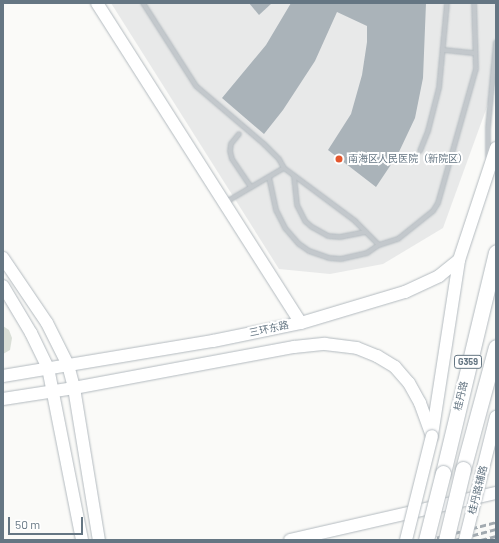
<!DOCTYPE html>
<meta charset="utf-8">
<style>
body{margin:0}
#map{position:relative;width:499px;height:543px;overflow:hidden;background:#fafaf8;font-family:Barlow,"Noto Sans SC",sans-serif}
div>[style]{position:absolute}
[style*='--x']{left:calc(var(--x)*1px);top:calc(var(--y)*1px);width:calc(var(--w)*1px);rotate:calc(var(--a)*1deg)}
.built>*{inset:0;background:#e8e9e9}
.green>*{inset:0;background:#dadfd7}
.building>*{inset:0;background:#aab3b9}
.roads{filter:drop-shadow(0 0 1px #b3babf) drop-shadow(0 0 1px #b3babf)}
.lane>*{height:4px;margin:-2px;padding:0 2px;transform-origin:2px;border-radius:2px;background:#c3c8cc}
.secondary>*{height:12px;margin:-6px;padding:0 6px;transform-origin:6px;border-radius:6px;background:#fff}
.highway>*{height:15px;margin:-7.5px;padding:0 7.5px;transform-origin:7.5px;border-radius:7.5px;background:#fff}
.rail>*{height:3px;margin-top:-1.5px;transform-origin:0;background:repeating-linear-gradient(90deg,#a2aab0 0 6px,transparent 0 9px)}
.bridges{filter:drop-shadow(0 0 1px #b3babf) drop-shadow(0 0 1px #b3babf)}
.secondary-bridge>*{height:12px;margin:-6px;padding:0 6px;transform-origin:6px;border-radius:6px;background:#fff}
.highway-bridge>*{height:15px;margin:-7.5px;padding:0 7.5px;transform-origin:7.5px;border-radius:7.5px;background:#fff}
.dots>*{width:11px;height:11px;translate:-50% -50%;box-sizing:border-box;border:2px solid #fff;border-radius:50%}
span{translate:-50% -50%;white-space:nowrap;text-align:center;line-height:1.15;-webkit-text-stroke:4px #fff;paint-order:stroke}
.shield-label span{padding:1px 3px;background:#fff;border:1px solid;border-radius:3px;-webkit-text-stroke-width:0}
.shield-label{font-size:9px;color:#657683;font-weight:700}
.poi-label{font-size:10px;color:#657683}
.left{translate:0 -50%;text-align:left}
.street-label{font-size:10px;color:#657683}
.frame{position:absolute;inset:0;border:4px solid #657683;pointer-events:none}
.scale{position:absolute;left:8px;top:517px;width:75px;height:18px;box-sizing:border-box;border:2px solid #657683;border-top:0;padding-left:5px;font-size:12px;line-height:14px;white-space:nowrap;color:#657683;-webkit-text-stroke:3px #fff;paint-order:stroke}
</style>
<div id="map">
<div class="built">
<i style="clip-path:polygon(111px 3px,496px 3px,496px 82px,443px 228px,383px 264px,330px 274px,279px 269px)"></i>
</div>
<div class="green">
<i style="clip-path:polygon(3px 326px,9px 330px,12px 338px,10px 350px,3px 354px)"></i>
</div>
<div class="building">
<i style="clip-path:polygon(249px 3px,272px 3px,259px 15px)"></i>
<i style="clip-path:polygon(291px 3px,426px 3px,423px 78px,415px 118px,398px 154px,376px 187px,328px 150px,351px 114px,362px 75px,367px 42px,367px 26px,337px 12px,315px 61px,283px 110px,264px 134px,222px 98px,266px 45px)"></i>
</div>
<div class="roads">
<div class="lane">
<i style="--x:143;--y:3;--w:98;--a:57.4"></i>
<i style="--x:196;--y:86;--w:89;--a:40.5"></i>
<i style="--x:264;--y:144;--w:21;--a:45"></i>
<i style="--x:279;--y:159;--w:10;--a:61"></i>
<i style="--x:284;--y:168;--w:89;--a:36.7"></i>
<i style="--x:355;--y:221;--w:34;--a:45"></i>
<i style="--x:444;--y:50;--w:31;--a:6"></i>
<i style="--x:239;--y:134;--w:13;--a:129"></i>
<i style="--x:231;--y:144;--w:7;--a:98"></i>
<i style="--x:230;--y:151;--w:8;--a:76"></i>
<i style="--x:232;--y:159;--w:34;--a:56"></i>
<i style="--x:420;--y:151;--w:22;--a:-68"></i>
<i style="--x:428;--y:131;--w:44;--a:-75.7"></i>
<i style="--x:439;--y:88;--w:85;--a:-84.6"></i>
<i style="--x:488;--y:158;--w:30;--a:-90"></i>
<i style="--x:488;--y:128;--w:86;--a:-84.7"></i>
<i style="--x:294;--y:176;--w:29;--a:84"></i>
<i style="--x:297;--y:205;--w:18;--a:63"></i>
<i style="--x:305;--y:221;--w:9;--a:41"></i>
<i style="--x:312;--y:227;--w:18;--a:29"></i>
<i style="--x:328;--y:236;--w:12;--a:5"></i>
<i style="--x:340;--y:237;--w:26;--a:-11"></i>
<i style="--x:269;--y:177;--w:34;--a:78"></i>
<i style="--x:276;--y:210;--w:20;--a:63"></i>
<i style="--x:285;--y:228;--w:21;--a:49"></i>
<i style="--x:299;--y:244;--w:12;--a:35"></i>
<i style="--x:309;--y:251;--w:21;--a:19"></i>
<i style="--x:329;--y:258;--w:12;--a:5"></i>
<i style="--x:341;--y:259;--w:27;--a:-13"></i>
<i style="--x:367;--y:253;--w:14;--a:-34"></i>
<i style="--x:379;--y:245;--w:20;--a:-18"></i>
<i style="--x:398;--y:239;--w:45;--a:-38.7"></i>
<i style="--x:433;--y:211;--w:9;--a:-58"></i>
<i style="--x:438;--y:203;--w:139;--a:-74.2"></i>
<i style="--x:476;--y:69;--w:66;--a:-91.7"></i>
<i style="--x:226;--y:202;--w:67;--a:-30.4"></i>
</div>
<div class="secondary">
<i style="--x:97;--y:3;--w:379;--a:57.5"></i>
<i style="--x:3;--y:258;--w:78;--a:55.9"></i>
<i style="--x:47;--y:323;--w:47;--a:63.4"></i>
<i style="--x:68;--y:365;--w:24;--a:75"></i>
<i style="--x:74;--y:388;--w:154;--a:80.7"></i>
<i style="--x:3;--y:286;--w:55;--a:59.2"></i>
<i style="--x:31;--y:333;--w:39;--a:64"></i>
<i style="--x:48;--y:368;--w:175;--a:78.8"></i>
<i style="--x:3;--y:376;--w:213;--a:-9.5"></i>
<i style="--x:213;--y:341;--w:90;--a:-11.6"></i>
<i style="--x:301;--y:323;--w:109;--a:-16.6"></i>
<i style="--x:405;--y:292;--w:38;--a:-25"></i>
<i style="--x:439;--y:276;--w:26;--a:-39"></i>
<i style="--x:3;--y:399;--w:72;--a:-8.8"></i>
<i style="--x:74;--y:388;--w:224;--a:-10.6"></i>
<i style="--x:294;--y:347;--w:31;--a:-6"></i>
<i style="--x:325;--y:344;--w:32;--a:7"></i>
<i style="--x:357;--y:348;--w:22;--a:22"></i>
<i style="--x:377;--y:356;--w:21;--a:31"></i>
<i style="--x:395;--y:367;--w:21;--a:49"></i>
<i style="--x:409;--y:383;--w:23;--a:61"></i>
<i style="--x:420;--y:403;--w:35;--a:70"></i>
<i style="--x:432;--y:435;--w:177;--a:-81.2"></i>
<i style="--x:459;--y:260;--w:118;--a:-71.7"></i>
<i style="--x:290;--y:540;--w:211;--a:-12.9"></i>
</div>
<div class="highway">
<i style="--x:463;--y:469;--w:126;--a:-74.9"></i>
<i style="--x:443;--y:473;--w:227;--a:-76.5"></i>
</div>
</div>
<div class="rail">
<i style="--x:428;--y:540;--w:70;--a:-14.8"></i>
<i style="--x:455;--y:540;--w:42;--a:-15"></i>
<i style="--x:481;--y:540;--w:16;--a:-15"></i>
</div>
<div class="bridges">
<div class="secondary-bridge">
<i style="--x:406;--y:540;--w:107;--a:-76"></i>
<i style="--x:465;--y:540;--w:127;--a:-75.9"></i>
</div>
<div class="highway-bridge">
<i style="--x:426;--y:540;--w:69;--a:-75.8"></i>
<i style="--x:446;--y:540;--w:73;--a:-76.5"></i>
</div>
</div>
<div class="dots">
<i style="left:339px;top:159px;background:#e4572e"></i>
</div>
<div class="shield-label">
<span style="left:468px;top:362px">G359</span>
</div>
<div class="poi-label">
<span class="left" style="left:348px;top:159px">南海区人民医院（新院区）</span>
</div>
<div class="street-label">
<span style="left:269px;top:329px;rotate:-12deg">三环东路</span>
<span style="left:461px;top:396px;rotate:-77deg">桂丹路</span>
<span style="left:478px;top:490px;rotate:-76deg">桂丹路辅路</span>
</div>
<div class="frame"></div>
<div class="scale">50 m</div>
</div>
